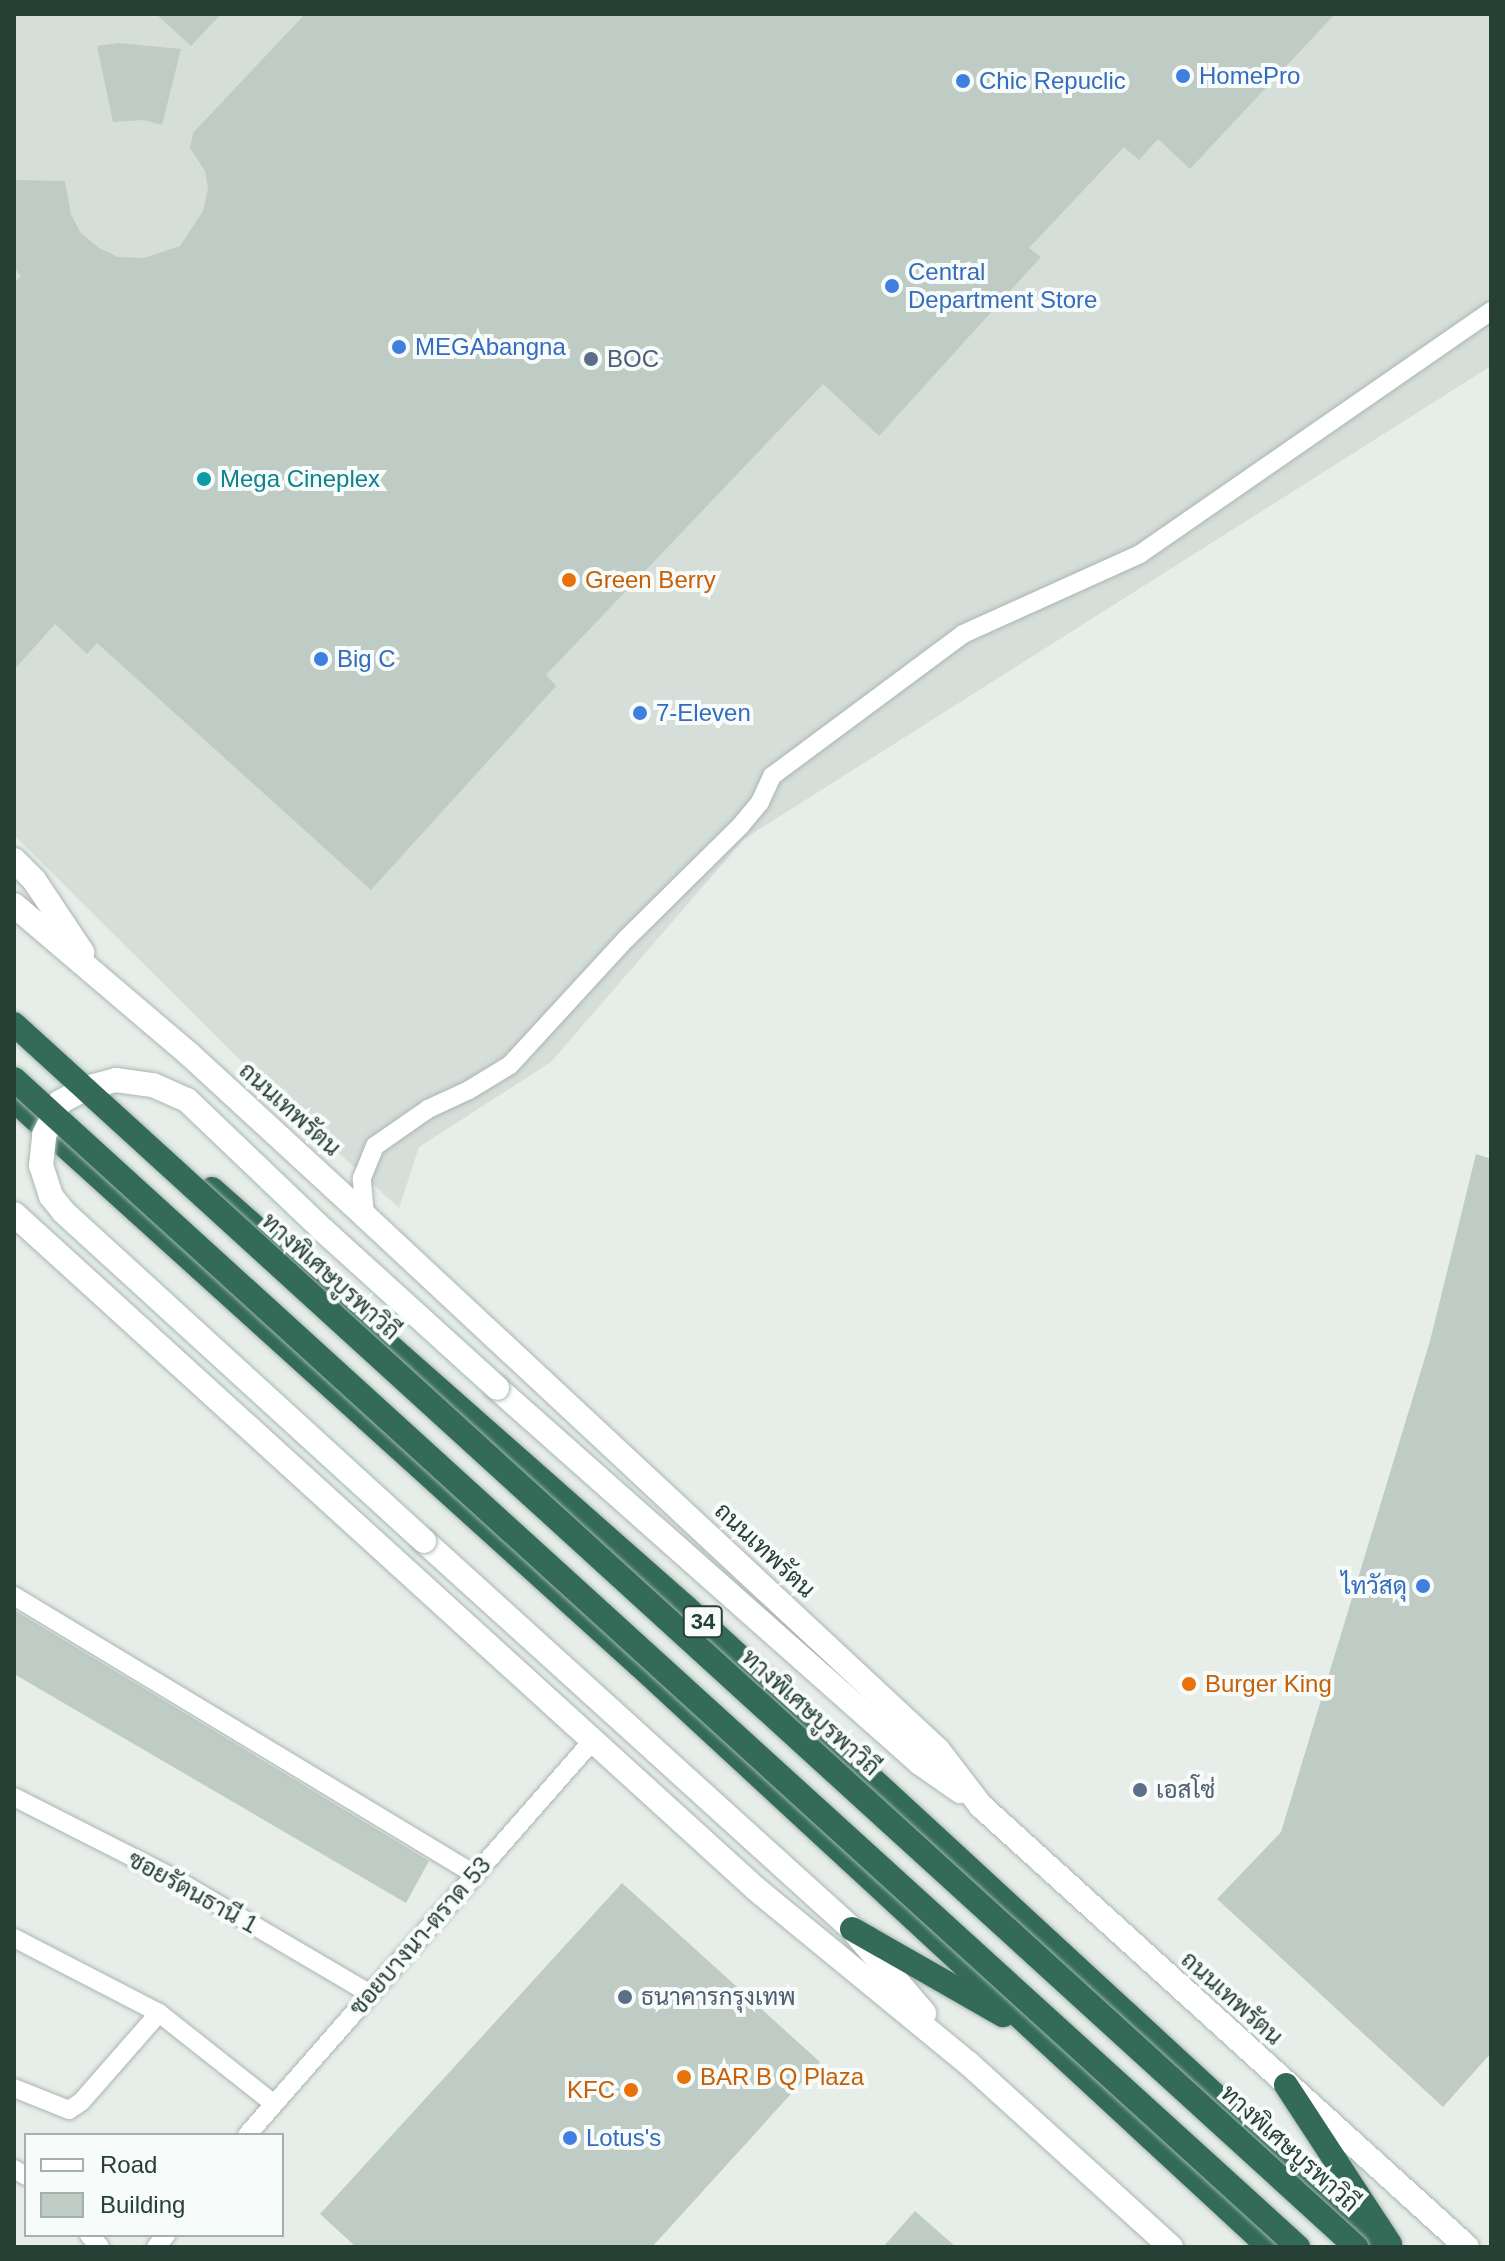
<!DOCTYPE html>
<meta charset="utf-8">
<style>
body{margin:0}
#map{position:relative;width:1505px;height:2261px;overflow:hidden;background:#e7eeea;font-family:Arial,Sarabun,sans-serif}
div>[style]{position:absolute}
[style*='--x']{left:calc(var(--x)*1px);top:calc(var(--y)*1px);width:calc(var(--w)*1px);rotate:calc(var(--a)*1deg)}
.built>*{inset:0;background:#d5ded9}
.building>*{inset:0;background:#bfccc5}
.roads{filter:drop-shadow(0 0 2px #a9b6b0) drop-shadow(0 0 2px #a9b6b0)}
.street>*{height:18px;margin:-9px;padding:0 9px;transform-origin:9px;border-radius:9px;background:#fff}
.secondary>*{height:24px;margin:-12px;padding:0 12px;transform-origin:12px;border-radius:12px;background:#fff}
.highway>*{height:24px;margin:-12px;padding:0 12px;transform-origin:12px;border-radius:12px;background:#336b58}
.bridges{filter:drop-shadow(0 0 2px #a5b9b0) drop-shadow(0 0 2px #a5b9b0)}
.secondary-bridge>*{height:24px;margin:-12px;padding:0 12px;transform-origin:12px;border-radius:12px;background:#fff}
.highway-bridge>*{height:24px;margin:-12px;padding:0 12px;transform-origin:12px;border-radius:12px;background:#336b58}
.dots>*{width:22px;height:22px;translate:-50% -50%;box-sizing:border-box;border:4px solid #f7fbf9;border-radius:50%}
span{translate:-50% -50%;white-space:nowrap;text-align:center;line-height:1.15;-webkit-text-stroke:8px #f7fbf9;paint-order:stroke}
.shield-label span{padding:2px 6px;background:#f7fbf9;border:2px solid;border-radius:6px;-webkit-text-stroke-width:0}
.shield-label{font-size:22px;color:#264036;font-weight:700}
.shop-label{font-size:24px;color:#366cbe}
.left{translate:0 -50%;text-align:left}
.right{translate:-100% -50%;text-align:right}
.service-label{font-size:24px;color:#4e5e75}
.culture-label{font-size:24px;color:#0d838f}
.food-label{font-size:24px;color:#c56008}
.street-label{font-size:24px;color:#264036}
.frame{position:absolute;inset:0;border:16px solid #264036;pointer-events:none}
.legend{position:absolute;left:24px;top:2133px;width:260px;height:104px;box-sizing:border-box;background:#f7fbf9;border:2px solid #a3b0ab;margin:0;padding:10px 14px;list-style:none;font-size:24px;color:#264036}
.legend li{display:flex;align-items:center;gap:16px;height:40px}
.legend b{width:40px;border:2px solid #a3b0ab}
</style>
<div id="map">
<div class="built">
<i style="clip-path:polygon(14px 14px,1491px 14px,1491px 366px,744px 839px,551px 1062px,419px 1147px,399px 1208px,275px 1095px,14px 835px)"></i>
</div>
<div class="building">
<i style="clip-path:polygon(156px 14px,221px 14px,191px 46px)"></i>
<i style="clip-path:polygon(305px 14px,1335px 14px,1190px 169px,1158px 139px,1139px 160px,1124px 147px,1029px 248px,1041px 257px,879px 436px,823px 384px,546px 675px,556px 686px,371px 890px,97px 643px,87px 654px,55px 624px,14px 670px,14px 283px,21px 276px,14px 267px,14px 180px,65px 181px,71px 215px,81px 233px,99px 248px,118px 257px,144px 258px,180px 246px,203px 211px,208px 189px,205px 171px,190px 148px,193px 133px)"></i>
<i style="clip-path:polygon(118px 43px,181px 49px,162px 125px,143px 120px,113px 122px,97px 46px)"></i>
<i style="clip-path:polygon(1476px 1154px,1491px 1159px,1491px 2053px,1443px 2107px,1217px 1899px,1281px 1832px,1430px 1341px)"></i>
<i style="clip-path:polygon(14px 1610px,429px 1861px,406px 1903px,14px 1674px)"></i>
<i style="clip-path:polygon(622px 1883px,820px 2062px,652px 2247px,356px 2247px,320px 2214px)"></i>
<i style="clip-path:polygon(915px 2211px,956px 2247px,883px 2247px)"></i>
</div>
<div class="roads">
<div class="street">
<i style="--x:365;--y:1216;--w:38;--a:-95"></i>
<i style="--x:362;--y:1178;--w:35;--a:-68"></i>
<i style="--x:375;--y:1146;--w:65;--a:-34.9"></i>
<i style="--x:428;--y:1109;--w:45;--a:-24.9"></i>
<i style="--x:469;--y:1090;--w:48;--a:-31.4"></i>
<i style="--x:510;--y:1065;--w:171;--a:-47.4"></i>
<i style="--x:626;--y:939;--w:162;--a:-44.7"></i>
<i style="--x:741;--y:825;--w:30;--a:-50"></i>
<i style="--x:760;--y:802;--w:29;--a:-65"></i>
<i style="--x:772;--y:776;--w:238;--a:-36.6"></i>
<i style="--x:963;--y:634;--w:194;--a:-24.3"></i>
<i style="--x:1140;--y:554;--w:427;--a:-34.7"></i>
<i style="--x:14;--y:1596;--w:537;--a:31.15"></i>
<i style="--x:14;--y:1797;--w:175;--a:26.9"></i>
<i style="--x:170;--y:1876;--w:231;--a:30.5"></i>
<i style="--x:14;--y:1938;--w:163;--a:27.3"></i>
<i style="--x:159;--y:2013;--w:145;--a:38.3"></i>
<i style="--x:14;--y:2088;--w:59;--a:21.8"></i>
<i style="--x:69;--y:2110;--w:14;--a:-34"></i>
<i style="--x:81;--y:2102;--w:118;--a:-48.8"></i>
<i style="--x:247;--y:2135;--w:527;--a:-48.77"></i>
<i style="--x:14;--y:2169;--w:14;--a:30"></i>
<i style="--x:89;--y:2235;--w:16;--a:47"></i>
<i style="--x:156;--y:2247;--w:16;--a:-50"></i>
</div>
<div class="secondary">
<i style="--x:14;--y:860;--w:28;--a:45"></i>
<i style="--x:34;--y:880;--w:87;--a:56.3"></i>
<i style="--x:14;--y:905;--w:230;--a:40.4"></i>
<i style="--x:189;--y:1054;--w:239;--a:42.6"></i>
<i style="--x:365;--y:1216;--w:783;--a:42.98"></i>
<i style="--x:938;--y:1750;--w:71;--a:52.5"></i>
<i style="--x:981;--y:1806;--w:656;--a:42.22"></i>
<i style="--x:14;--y:1214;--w:1003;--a:42.29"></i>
<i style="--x:756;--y:1889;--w:274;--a:39.4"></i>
<i style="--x:968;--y:2063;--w:274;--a:42.2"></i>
<i style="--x:497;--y:1388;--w:565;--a:41.56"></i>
<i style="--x:920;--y:1763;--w:49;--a:35"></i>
<i style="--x:424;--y:1541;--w:578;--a:42.19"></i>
<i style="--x:852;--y:1929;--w:111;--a:49.4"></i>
</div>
<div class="highway">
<i style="--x:14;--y:1100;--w:844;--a:42.12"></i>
<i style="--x:640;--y:1666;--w:856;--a:42.73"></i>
<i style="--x:212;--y:1189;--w:633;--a:41.42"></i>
<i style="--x:687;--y:1608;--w:943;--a:42.68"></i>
<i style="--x:852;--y:1929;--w:174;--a:29.7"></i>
<i style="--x:1286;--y:2085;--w:190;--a:56.8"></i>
</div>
</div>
<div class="bridges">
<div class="secondary-bridge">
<i style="--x:424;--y:1541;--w:489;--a:-137.6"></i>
<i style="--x:63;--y:1211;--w:19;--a:-129"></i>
<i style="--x:51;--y:1196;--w:32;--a:-108"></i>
<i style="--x:41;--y:1166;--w:31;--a:-84"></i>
<i style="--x:44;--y:1135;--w:37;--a:-64"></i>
<i style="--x:60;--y:1102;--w:30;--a:-28"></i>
<i style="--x:86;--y:1088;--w:31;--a:-15"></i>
<i style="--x:116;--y:1080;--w:37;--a:8"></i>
<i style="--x:153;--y:1085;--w:37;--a:24"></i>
<i style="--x:187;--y:1100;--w:188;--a:43.7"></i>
<i style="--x:323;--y:1230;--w:235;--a:42.2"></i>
</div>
<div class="highway-bridge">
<i style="--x:14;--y:1024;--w:1816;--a:42.34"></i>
<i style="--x:14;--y:1079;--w:1736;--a:42.29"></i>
</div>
</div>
<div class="dots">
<i style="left:1183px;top:76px;background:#3f7fe0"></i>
<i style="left:963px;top:81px;background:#3f7fe0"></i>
<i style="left:892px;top:286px;background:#3f7fe0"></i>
<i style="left:399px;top:347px;background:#3f7fe0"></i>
<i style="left:591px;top:359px;background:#5c6f8a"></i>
<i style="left:204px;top:479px;background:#0f9aa8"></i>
<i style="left:569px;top:580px;background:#e8710a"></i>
<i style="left:321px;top:659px;background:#3f7fe0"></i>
<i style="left:640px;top:713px;background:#3f7fe0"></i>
<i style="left:1423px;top:1586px;background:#3f7fe0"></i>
<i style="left:1189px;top:1684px;background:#e8710a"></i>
<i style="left:1140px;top:1790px;background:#5c6f8a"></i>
<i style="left:625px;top:1997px;background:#5c6f8a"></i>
<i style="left:684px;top:2077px;background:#e8710a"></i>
<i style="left:631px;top:2090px;background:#e8710a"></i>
<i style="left:570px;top:2138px;background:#3f7fe0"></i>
</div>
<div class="shield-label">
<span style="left:703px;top:1622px">34</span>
</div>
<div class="shop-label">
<span class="left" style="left:1199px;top:76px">HomePro</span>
<span class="left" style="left:979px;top:81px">Chic Repuclic</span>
<span class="left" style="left:908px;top:286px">Central<br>Department Store</span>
<span class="left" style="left:415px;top:347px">MEGAbangna</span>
<span class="left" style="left:337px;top:659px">Big C</span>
<span class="left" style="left:656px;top:713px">7-Eleven</span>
<span class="right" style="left:1407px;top:1586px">ไทวัสดุ</span>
<span class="left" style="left:586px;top:2138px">Lotus's</span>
</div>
<div class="service-label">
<span class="left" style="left:607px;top:359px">BOC</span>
<span class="left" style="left:1156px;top:1790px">เอสโซ่</span>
<span class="left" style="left:641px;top:1997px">ธนาคารกรุงเทพ</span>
</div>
<div class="culture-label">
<span class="left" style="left:220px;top:479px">Mega Cineplex</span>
</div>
<div class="food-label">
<span class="left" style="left:585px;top:580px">Green Berry</span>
<span class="left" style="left:1205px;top:1684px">Burger King</span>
<span class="left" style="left:700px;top:2077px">BAR B Q Plaza</span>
<span class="right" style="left:615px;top:2090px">KFC</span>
</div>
<div class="street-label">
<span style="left:290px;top:1109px;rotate:42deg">ถนนเทพรัตน</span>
<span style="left:331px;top:1276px;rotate:42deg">ทางพิเศษบูรพาวิถี</span>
<span style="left:765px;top:1550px;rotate:43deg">ถนนเทพรัตน</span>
<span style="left:811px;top:1712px;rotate:42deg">ทางพิเศษบูรพาวิถี</span>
<span style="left:193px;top:1892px;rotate:29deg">ซอยรัตนธานี 1</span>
<span style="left:420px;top:1936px;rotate:-49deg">ซอยบางนา-ตราด 53</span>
<span style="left:1232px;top:1998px;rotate:42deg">ถนนเทพรัตน</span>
<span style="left:1290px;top:2148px;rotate:42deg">ทางพิเศษบูรพาวิถี</span>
</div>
<div class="frame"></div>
<ul class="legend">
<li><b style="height:10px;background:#fff"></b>Road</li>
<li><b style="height:22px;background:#bfccc5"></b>Building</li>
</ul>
</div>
